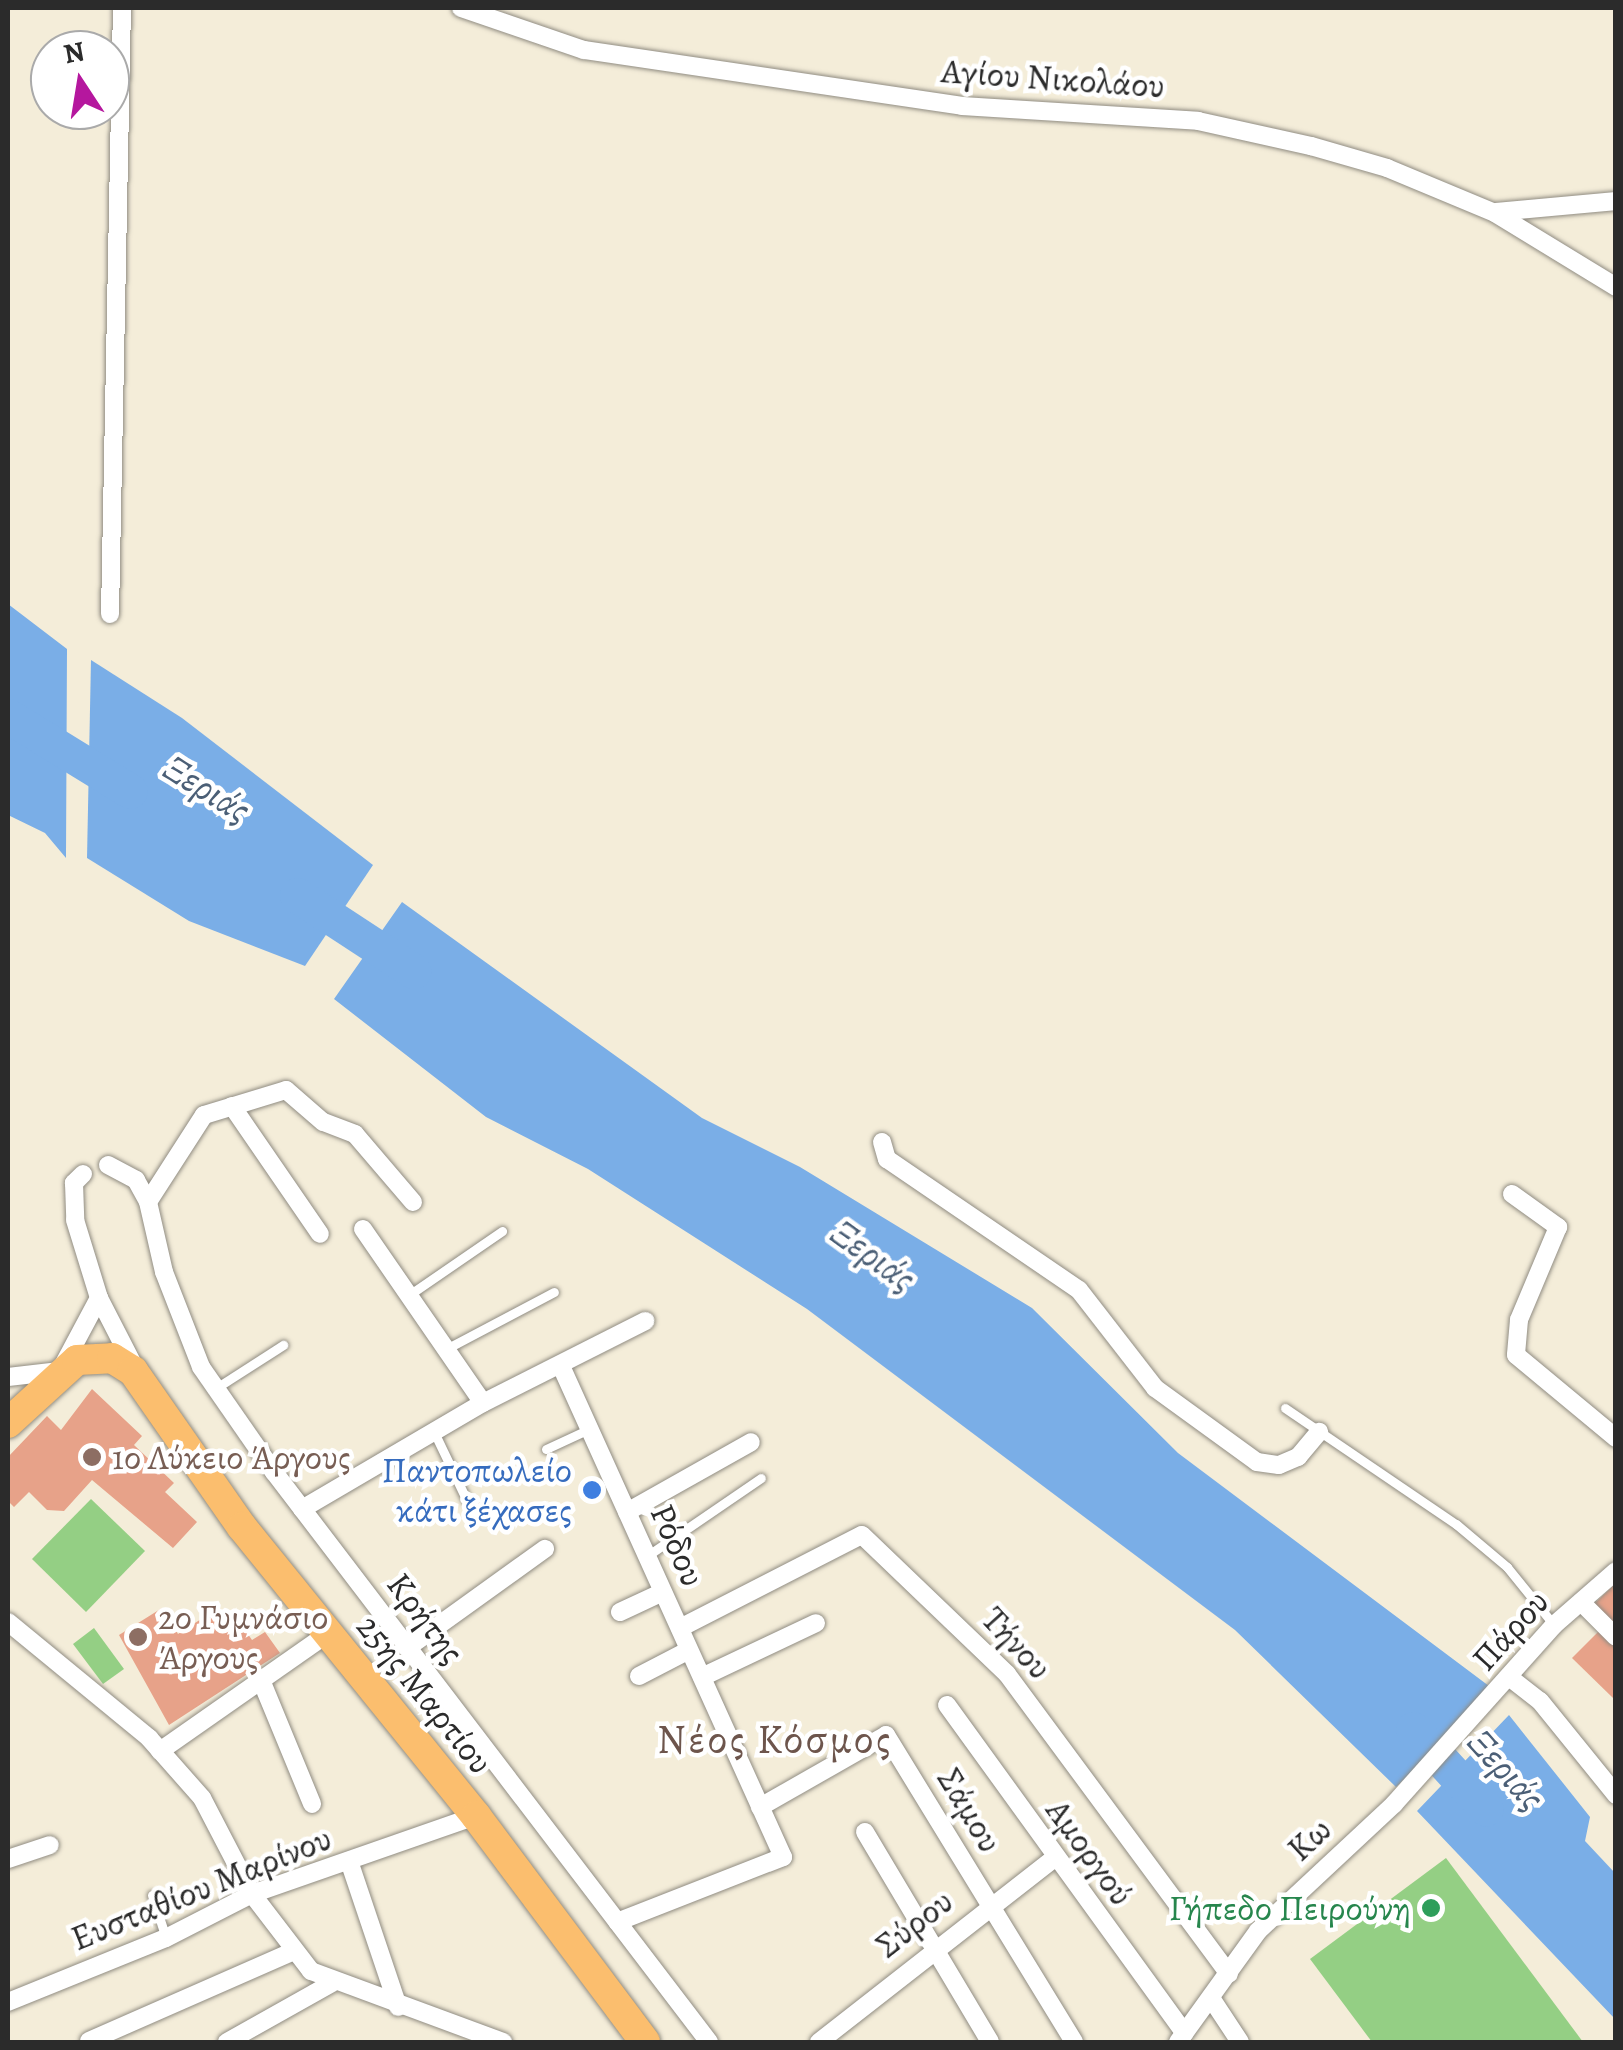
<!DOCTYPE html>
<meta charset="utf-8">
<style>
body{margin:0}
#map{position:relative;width:1623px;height:2050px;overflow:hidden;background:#f4edd9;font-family:Alegreya,serif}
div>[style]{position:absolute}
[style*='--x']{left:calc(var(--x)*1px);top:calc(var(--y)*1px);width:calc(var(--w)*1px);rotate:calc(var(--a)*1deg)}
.green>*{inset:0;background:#94cf84}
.water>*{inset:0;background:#7aaee7}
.river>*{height:35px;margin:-17.5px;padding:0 17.5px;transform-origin:17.5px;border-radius:17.5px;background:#7aaee7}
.building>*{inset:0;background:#e7a289}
.roads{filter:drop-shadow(0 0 2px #908c82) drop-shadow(0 0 2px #908c82)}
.service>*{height:9px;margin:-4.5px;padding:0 4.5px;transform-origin:4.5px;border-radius:4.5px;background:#fff}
.minor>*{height:18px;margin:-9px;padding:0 9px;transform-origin:9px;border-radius:9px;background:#fff}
.primary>*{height:30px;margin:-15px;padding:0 15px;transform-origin:15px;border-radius:15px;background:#fbbe6e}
.dots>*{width:28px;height:28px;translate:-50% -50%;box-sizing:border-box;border:5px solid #fff;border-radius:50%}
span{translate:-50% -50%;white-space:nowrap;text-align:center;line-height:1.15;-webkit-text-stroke:9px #fff;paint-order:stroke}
.street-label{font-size:35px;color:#2b2b2b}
.education-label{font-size:35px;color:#785e54}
.left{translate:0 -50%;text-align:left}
.shop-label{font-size:35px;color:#366cbe}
.right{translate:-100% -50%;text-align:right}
.leisure-label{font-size:35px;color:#27864d}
.water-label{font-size:38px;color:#4b5f76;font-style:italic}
.quarter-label{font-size:40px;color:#6d554c;letter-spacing:2.5px}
.frame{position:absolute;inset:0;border:10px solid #2b2b2b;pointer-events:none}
.north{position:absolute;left:30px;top:30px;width:100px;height:100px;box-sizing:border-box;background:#fff;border:2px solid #aaa;border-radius:50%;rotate:348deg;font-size:28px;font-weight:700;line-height:40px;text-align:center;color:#2b2b2b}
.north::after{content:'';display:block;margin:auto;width:35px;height:45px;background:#b5179e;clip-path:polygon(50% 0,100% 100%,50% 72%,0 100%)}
</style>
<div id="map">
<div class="green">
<i style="clip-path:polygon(91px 1499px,145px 1551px,86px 1612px,32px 1559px)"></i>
<i style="clip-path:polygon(94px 1628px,124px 1669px,103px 1684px,73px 1644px)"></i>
<i style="clip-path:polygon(1446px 1858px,1583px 2042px,1372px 2042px,1310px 1959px)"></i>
</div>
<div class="water">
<i style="clip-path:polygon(8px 604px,67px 649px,66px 858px,45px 833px,8px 815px)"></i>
<i style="clip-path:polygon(91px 660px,182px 718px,373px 865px,305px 966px,189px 921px,87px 858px)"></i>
<i style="clip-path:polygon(402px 902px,702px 1118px,800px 1167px,1032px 1308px,1178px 1453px,1489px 1686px,1461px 1725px,1396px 1787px,1235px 1630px,807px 1309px,588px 1169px,486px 1117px,334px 999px)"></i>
<i style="clip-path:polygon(1509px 1715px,1590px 1817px,1585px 1841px,1615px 1873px,1615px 2019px,1417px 1811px)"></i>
</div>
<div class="river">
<i style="--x:8;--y:716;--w:143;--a:31.6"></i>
<i style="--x:297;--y:895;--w:139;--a:33.2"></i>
<i style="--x:1413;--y:1729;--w:108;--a:47.6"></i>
</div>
<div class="building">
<i style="clip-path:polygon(92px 1389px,142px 1436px,134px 1445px,174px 1483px,165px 1492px,197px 1522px,173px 1548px,92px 1480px,64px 1511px,47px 1510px,29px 1492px,14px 1507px,8px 1501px,8px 1457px,47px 1416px,61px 1430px)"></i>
<i style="clip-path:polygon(1616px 1583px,1616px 1628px,1593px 1605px)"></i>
<i style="clip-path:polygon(162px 1608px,178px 1634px,215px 1610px,233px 1612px,252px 1640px,265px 1632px,280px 1653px,169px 1725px,119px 1635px)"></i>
<i style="clip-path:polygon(1599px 1631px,1616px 1647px,1613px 1698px,1572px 1658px)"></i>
</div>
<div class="roads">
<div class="service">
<i style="--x:409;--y:1295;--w:113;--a:-34.5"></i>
<i style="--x:446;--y:1349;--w:122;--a:-27.8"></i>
<i style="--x:216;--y:1388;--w:80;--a:-32.7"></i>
<i style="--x:1285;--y:1408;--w:207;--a:34.2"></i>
<i style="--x:1456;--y:1524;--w:67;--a:40.1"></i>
<i style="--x:1507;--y:1567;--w:75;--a:51"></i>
<i style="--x:434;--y:1432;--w:76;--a:64.4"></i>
<i style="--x:546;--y:1449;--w:47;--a:-24.9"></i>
<i style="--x:647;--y:1556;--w:138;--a:-34.4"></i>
<i style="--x:152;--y:1895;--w:45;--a:72"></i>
</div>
<div class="minor">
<i style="--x:461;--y:8;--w:130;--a:18.9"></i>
<i style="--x:584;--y:50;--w:382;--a:8.4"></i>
<i style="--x:962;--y:106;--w:236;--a:3.6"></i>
<i style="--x:1198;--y:121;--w:116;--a:12.5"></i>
<i style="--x:1311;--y:146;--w:79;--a:16.1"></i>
<i style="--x:1387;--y:168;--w:117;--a:22.6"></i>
<i style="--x:1495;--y:213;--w:142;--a:31.4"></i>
<i style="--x:1496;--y:212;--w:121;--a:-5.2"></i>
<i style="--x:110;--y:614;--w:606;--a:-88.87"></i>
<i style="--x:232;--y:1106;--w:155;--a:55.5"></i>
<i style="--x:882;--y:1142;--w:18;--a:74"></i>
<i style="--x:887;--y:1159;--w:232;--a:34.3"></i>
<i style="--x:1079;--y:1290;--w:124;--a:52.2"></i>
<i style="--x:1155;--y:1388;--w:126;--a:36"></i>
<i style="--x:1257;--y:1462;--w:22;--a:8"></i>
<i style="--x:1279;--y:1465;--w:21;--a:-23"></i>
<i style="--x:1298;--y:1457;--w:33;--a:-50"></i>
<i style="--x:108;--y:1165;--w:32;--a:28"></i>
<i style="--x:136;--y:1180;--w:25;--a:61"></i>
<i style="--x:83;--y:1174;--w:13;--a:135"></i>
<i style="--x:74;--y:1183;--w:37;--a:88"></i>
<i style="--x:75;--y:1220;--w:82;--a:72.9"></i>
<i style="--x:99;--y:1298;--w:76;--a:62.8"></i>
<i style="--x:1512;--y:1194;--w:57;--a:35.7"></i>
<i style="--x:1558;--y:1227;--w:101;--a:112.8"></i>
<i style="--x:1519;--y:1320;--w:35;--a:95"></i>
<i style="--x:1516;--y:1355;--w:130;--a:39.7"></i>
<i style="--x:413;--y:1202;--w:89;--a:-130.5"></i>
<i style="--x:355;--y:1134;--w:34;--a:-159"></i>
<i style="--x:323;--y:1122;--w:49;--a:-139.1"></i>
<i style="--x:286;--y:1090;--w:86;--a:163"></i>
<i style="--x:204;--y:1115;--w:103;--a:122.8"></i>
<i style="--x:148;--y:1202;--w:72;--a:77.1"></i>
<i style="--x:164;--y:1272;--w:102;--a:68.7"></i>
<i style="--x:201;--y:1367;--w:128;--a:55.2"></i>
<i style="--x:274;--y:1472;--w:717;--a:52.65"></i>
<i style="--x:363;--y:1229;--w:211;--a:55.4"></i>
<i style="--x:561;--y:1366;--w:539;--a:65.67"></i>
<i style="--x:783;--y:1857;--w:178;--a:158.6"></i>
<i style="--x:8;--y:1377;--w:52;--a:-6.6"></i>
<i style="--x:60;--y:1371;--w:83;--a:-61.9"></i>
<i style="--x:302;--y:1509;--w:210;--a:-30.4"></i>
<i style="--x:483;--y:1403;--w:182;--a:-26.8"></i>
<i style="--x:627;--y:1512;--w:142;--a:-29.4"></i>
<i style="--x:1581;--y:1602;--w:49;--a:45"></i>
<i style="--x:620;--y:1612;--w:47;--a:-24.9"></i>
<i style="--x:8;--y:1622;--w:183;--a:39.4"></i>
<i style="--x:149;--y:1738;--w:80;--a:48.5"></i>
<i style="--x:202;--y:1798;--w:108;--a:62.5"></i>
<i style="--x:252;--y:1894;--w:97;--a:52.5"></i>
<i style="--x:311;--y:1971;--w:205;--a:20.3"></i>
<i style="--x:680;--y:1628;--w:204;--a:-27.1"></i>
<i style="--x:862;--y:1535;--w:201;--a:43.8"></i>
<i style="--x:1007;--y:1674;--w:373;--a:53.5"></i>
<i style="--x:407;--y:1648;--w:170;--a:-35.7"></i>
<i style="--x:639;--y:1676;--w:56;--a:-27.5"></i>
<i style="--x:702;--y:1677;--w:126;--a:-25.3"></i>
<i style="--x:1509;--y:1677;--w:39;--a:38"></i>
<i style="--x:1540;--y:1701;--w:121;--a:51"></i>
<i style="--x:261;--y:1680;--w:134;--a:67.6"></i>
<i style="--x:947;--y:1705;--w:405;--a:54.1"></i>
<i style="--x:160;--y:1751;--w:204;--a:-35"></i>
<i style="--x:760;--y:1807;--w:145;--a:-29.7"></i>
<i style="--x:886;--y:1735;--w:360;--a:58.5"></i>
<i style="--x:865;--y:1832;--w:244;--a:59.2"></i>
<i style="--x:8;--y:1859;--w:44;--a:-18.4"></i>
<i style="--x:349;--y:1861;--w:154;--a:71.4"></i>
<i style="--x:1213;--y:2001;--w:49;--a:56.6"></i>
<i style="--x:8;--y:2002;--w:170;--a:-22.1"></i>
<i style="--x:166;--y:1938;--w:97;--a:-27.1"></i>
<i style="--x:252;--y:1894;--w:237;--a:-19.2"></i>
<i style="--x:89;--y:2041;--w:222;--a:-23.7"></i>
<i style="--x:227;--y:2042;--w:120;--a:-29.3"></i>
<i style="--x:819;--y:2042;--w:297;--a:-38"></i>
<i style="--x:1178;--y:2042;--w:137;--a:-54.2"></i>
<i style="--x:1258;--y:1931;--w:186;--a:-43"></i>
<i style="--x:1394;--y:1804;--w:240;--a:-48.2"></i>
<i style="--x:1554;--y:1625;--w:82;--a:-41.1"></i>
</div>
<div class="primary">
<i style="--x:8;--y:1423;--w:93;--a:-42.4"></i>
<i style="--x:77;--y:1360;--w:35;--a:-3"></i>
<i style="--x:112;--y:1358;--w:25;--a:32"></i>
<i style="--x:133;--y:1371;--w:190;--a:55.1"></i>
<i style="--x:242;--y:1527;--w:372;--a:51"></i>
<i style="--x:476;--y:1816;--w:282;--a:53.2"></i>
</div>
</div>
<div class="dots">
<i style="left:92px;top:1457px;background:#8d6e63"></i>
<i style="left:592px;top:1490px;background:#3f7fe0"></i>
<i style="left:138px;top:1637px;background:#8d6e63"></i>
<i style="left:1431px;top:1908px;background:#2e9e5b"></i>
</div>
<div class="street-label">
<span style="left:1053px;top:78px;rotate:4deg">Αγίου Νικολάου</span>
<span style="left:678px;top:1545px;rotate:66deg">Ρόδου</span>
<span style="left:426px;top:1618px;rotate:53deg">Κρήτης</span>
<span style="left:1510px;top:1630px;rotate:-48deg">Πάρου</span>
<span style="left:1017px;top:1643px;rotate:47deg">Τήνου</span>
<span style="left:425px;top:1694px;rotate:51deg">25ης Μαρτίου</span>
<span style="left:970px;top:1810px;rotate:59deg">Σάμου</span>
<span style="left:1309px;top:1839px;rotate:-43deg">Κω</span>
<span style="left:1090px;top:1852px;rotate:54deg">Αμοργού</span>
<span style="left:201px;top:1888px;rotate:-22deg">Ευσταθίου Μαρίνου</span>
<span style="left:914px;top:1923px;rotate:-38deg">Σύρου</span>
</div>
<div class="education-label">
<span class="left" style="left:112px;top:1457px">1ο Λύκειο Άργους</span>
<span class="left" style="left:158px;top:1637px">2ο Γυμνάσιο<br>Άργους</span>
</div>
<div class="shop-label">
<span class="right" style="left:572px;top:1490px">Παντοπωλείο<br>κάτι ξέχασες</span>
</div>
<div class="leisure-label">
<span class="right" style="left:1411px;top:1908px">Γήπεδο Πειρούνη</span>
</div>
<div class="water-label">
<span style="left:207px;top:789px;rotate:32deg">Ξεριάς</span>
<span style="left:873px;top:1256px;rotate:36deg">Ξεριάς</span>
<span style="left:1506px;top:1770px;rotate:48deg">Ξεριάς</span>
</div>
<div class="quarter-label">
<span style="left:775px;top:1740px">Νέος Κόσμος</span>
</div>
<div class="frame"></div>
<div class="north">N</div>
</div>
